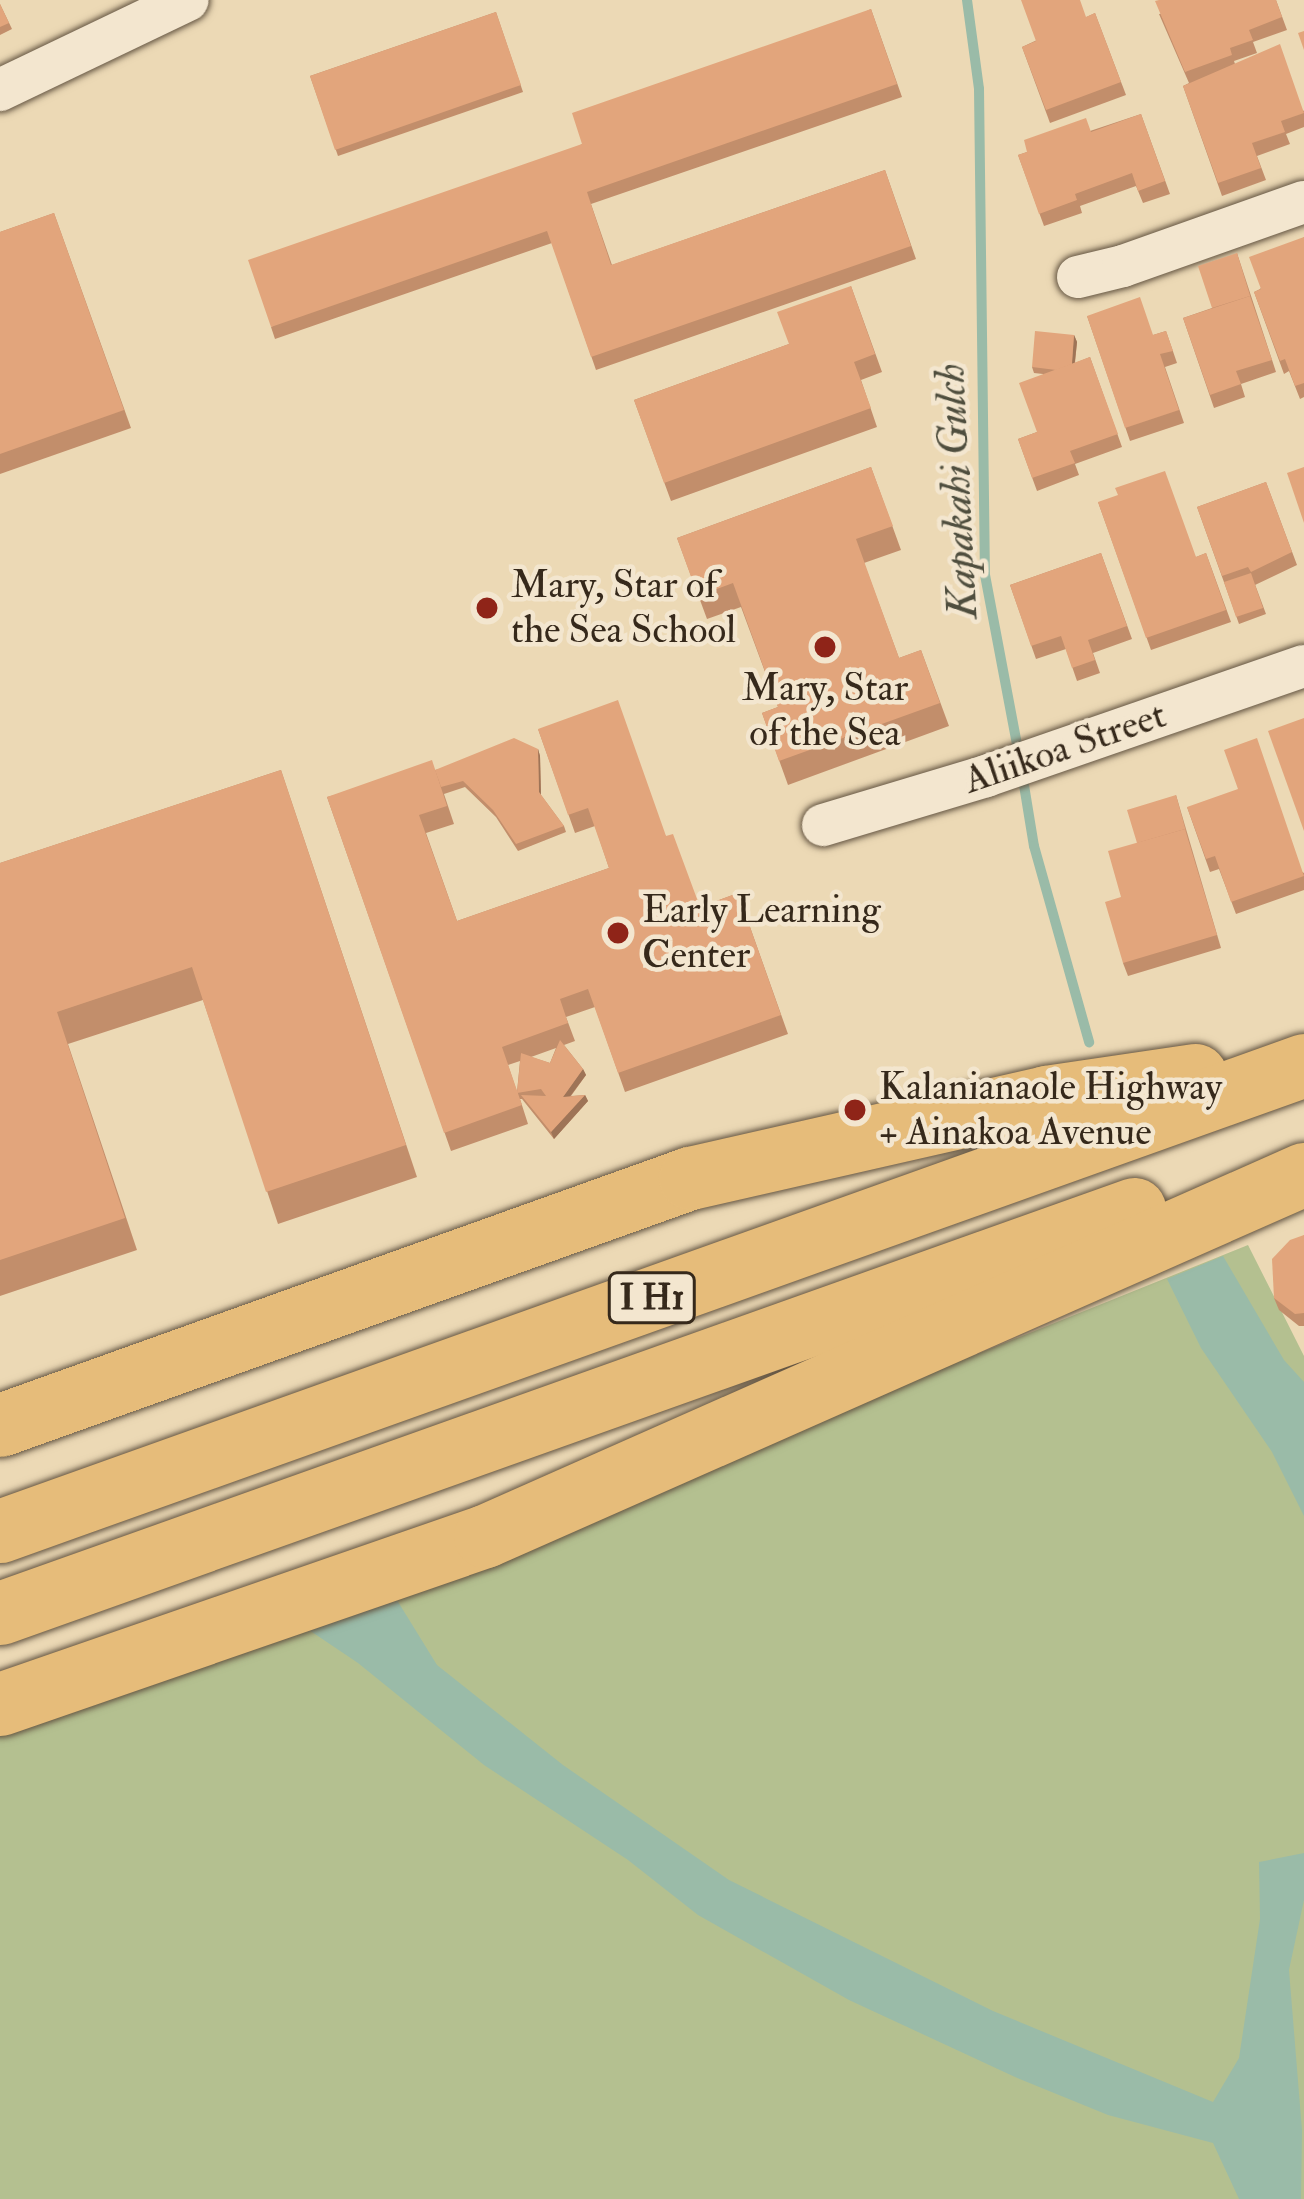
<!DOCTYPE html>
<style>
body{margin:0}
#map{position:relative;width:1304px;height:2199px;overflow:hidden;background:#ecd9b5;font-family:"IM FELL Double Pica",serif}
div>[style]{position:absolute}
[style*='--x']{left:calc(var(--x)*1px);top:calc(var(--y)*1px);width:calc(var(--w)*1px);rotate:calc(var(--a)*1deg)}
.green>*{inset:0;background:#b4c090}
.water>*{inset:0;background:#9abba8}
.stream>*{height:10px;margin:-5px;padding:0 5px;transform-origin:5px;border-radius:5px;background:#9abba8}
.roads{filter:drop-shadow(0 0 3px #645542) drop-shadow(0 0 3px #645542)}
.minor>*{height:42px;margin:-21px;padding:0 21px;transform-origin:21px;border-radius:21px;background:#f3e6cf}
.highway>*{height:63px;margin:-31.5px;padding:0 31.5px;transform-origin:31.5px;border-radius:31.5px;background:#e6bc7a}
.wall>*{inset:0;background:#c28e6b}
.shaded-wall>*{inset:0;background:#9e7457}
.building>*{inset:0;background:#e2a57c}
.dots>*{width:33px;height:33px;translate:-50% -50%;box-sizing:border-box;border:6px solid #f3e6cf;border-radius:50%}
span{translate:-50% -50%;white-space:nowrap;text-align:center;line-height:1.15;-webkit-text-stroke:9px #f3e6cf;paint-order:stroke}
.shield-label span{padding:3px 9px;background:#f3e6cf;border:3px solid;border-radius:9px;-webkit-text-stroke-width:0}
.shield-label{font-size:36px;color:#36291b;font-weight:700}
.poi-label{font-size:39px;color:#36291b}
.left{translate:0 -50%;text-align:left}
.street-label{font-size:39px;color:#36291b}
.water-label{font-size:42px;color:#4f4e3e;font-style:italic}
</style>
<div id="map">
<div class="green">
<i style="clip-path:polygon(1248px 1245px,1304px 1356px,1304px 2199px,0 2199px,0 1727px,791px 1429px)"></i>
</div>
<div class="water">
<i style="clip-path:polygon(1223px 1256px,1284px 1360px,1304px 1382px,1304px 1516px,1272px 1452px,1201px 1348px,1167px 1279px)"></i>
<i style="clip-path:polygon(392px 1592px,437px 1665px,563px 1765px,729px 1880px,993px 2011px,1213px 2102px,1239px 2058px,1260px 1919px,1259px 1862px,1304px 1853px,1304px 1900px,1289px 1970px,1302px 2130px,1301px 2199px,1239px 2199px,1213px 2143px,1108px 2115px,1015px 2077px,849px 2000px,698px 1915px,628px 1860px,484px 1765px,358px 1663px,300px 1624px)"></i>
</div>
<div class="stream">
<i style="--x:967;--y:0;--w:90;--a:82.3"></i>
<i style="--x:979;--y:89;--w:486;--a:89.3"></i>
<i style="--x:985;--y:575;--w:183;--a:79.3"></i>
<i style="--x:1022;--y:773;--w:74;--a:80.7"></i>
<i style="--x:1034;--y:846;--w:204;--a:74.3"></i>
</div>
<div class="roads">
<div class="minor">
<i style="--x:0;--y:90;--w:208;--a:-25.6"></i>
<i style="--x:1078;--y:277;--w:46;--a:-13.7"></i>
<i style="--x:1123;--y:266;--w:192;--a:-19.5"></i>
<i style="--x:823;--y:825;--w:170;--a:-16.7"></i>
<i style="--x:986;--y:776;--w:336;--a:-19.1"></i>
</div>
<div class="highway">
<i style="--x:0;--y:1425;--w:733;--a:-19.7"></i>
<i style="--x:690;--y:1178;--w:365;--a:-12.8"></i>
<i style="--x:1046;--y:1097;--w:151;--a:-8.4"></i>
<i style="--x:0;--y:1531;--w:1385;--a:-19.66"></i>
<i style="--x:0;--y:1613;--w:1204;--a:-19.61"></i>
<i style="--x:0;--y:1704;--w:513;--a:-19.11"></i>
<i style="--x:485;--y:1536;--w:895;--a:-23.85"></i>
</div>
</div>
<div class="wall">
<i style="clip-path:polygon(1276px 0,1287px 30px,1253px 42px,1257px 53px,1234px 61px,1235px 64px,1304px 111px,1304px 127px,1286px 134px,1290px 144px,1257px 156px,1266px 180px,1222px 196px,1183px 86px,1189px 83px,1159px 14px)"></i>
<i style="clip-path:polygon(0 4px,12px 29px,0 35px)"></i>
<i style="clip-path:polygon(871px 9px,902px 97px,591px 204px,612px 265px,885px 170px,916px 259px,596px 370px,552px 243px,275px 339px,271px 327px,582px 144px)"></i>
<i style="clip-path:polygon(496px 12px,523px 92px,338px 156px,310px 76px)"></i>
<i style="clip-path:polygon(1095px 13px,1126px 95px,1050px 123px,1022px 47px)"></i>
<i style="clip-path:polygon(1141px 114px,1170px 194px,1143px 203px,1136px 186px,1080px 206px,1082px 213px,1044px 226px,1018px 155px)"></i>
<i style="clip-path:polygon(54px 213px,131px 428px,0 474px,0 232px)"></i>
<i style="clip-path:polygon(1304px 237px,1304px 397px,1300px 399px,1289px 371px,1284px 374px,1254px 292px,1260px 289px)"></i>
<i style="clip-path:polygon(1237px 253px,1276px 372px,1241px 384px,1245px 397px,1214px 408px,1183px 318px,1212px 308px)"></i>
<i style="clip-path:polygon(851px 286px,882px 372px,861px 380px,877px 427px,671px 501px,634px 400px,789px 344px)"></i>
<i style="clip-path:polygon(1087px 316px,1153px 335px,1166px 331px,1177px 363px,1165px 367px,1184px 423px,1130px 441px)"></i>
<i style="clip-path:polygon(1074px 335px,1077px 342px,1075px 363px,1090px 357px,1122px 447px,1075px 464px,1079px 475px,1037px 491px,1018px 439px,1037px 432px,1043px 374px,1034px 373px,1032px 367px)"></i>
<i style="clip-path:polygon(871px 467px,901px 550px,864px 563px,899px 658px,921px 650px,949px 726px,788px 785px,762px 713px,778px 707px,741px 607px,707px 619px,677px 538px)"></i>
<i style="clip-path:polygon(1266px 482px,1297px 565px,1255px 585px,1253px 579px,1266px 614px,1239px 624px,1197px 507px)"></i>
<i style="clip-path:polygon(1098px 502px,1196px 557px,1206px 553px,1231px 622px,1151px 650px)"></i>
<i style="clip-path:polygon(1101px 553px,1132px 639px,1093px 653px,1100px 673px,1077px 681px,1066px 649px,1036px 659px,1010px 585px)"></i>
<i style="clip-path:polygon(evenodd,538px 729px,666px 836px,700px 907px,738px 893px,788px 1034px,625px 1092px,595px 1007px,566px 1017px,575px 1041px,564px 1045px,583px 1069px,586px 1075px,571px 1096px,585px 1095px,588px 1101px,554px 1139px,522px 1099px,520px 1099px,528px 1124px,451px 1151px,327px 797px,435px 770px,538px 749px,540px 756px,541px 795px,564px 826px,566px 832px,518px 851px,496px 817px,465px 787px,444px 794px,454px 824px,426px 833px,457px 921px,609px 868px,595px 826px,575px 833px,538px 729px,556px 1048px,550px 1063px,531px 1057px,556px 1048px,538px 729px,520px 1061px,517px 1092px,508px 1065px,520px 1061px)"></i>
<i style="clip-path:polygon(281px 770px,417px 1177px,278px 1224px,203px 1000px,68px 1044px,137px 1250px,0 1296px,0 863px)"></i>
<i style="clip-path:polygon(1176px 795px,1221px 948px,1128px 976px,1123px 963px,1121px 897px,1137px 843px)"></i>
<i style="clip-path:polygon(1187px 807px,1304px 873px,1304px 890px,1236px 914px,1219px 869px,1210px 872px)"></i>
<i style="clip-path:polygon(1304px 1235px,1304px 1326px,1299px 1326px,1279px 1310px,1274px 1298px)"></i>
</div>
<div class="shaded-wall">
<i style="clip-path:polygon(1074px 335px,1077px 342px,1073px 378px,1071px 371px)"></i>
<i style="clip-path:polygon(538px 749px,540px 756px,541px 798px,539px 792px)"></i>
<i style="clip-path:polygon(583px 1069px,586px 1075px,565px 1103px,563px 1097px)"></i>
<i style="clip-path:polygon(585px 1095px,588px 1101px,554px 1139px,551px 1132px)"></i>
</div>
<div class="building">
<i style="clip-path:polygon(1021px 0,1080px 0,1086px 17px,1095px 13px,1121px 82px,1046px 110px,1022px 47px,1036px 41px)"></i>
<i style="clip-path:polygon(1159px 0,1276px 0,1282px 17px,1249px 30px,1253px 40px,1230px 48px,1232px 55px,1185px 72px,1155px 1px)"></i>
<i style="clip-path:polygon(0 4px,9px 23px,0 27px)"></i>
<i style="clip-path:polygon(871px 9px,897px 84px,587px 192px,611px 265px,885px 170px,911px 246px,591px 357px,547px 231px,271px 327px,248px 260px,582px 144px,572px 113px)"></i>
<i style="clip-path:polygon(496px 12px,521px 85px,335px 150px,310px 76px)"></i>
<i style="clip-path:polygon(1304px 31px,1304px 50px,1298px 33px)"></i>
<i style="clip-path:polygon(1280px 44px,1304px 113px,1281px 121px,1285px 132px,1252px 143px,1261px 168px,1218px 183px,1183px 86px)"></i>
<i style="clip-path:polygon(1141px 114px,1165px 181px,1138px 191px,1132px 173px,1075px 194px,1077px 200px,1039px 214px,1018px 155px,1027px 152px,1024px 140px,1086px 118px,1091px 132px)"></i>
<i style="clip-path:polygon(54px 213px,124px 410px,0 454px,0 232px)"></i>
<i style="clip-path:polygon(1304px 237px,1304px 383px,1295px 386px,1285px 359px,1280px 361px,1254px 292px,1261px 289px,1249px 257px)"></i>
<i style="clip-path:polygon(1237px 253px,1252px 302px,1250px 296px,1212px 308px,1198px 266px)"></i>
<i style="clip-path:polygon(851px 286px,875px 354px,854px 362px,871px 408px,664px 483px,634px 400px,789px 344px,777px 312px)"></i>
<i style="clip-path:polygon(1250px 296px,1272px 360px,1236px 371px,1241px 384px,1210px 395px,1183px 318px)"></i>
<i style="clip-path:polygon(1140px 297px,1153px 335px,1166px 331px,1173px 351px,1160px 354px,1179px 410px,1125px 428px,1087px 316px)"></i>
<i style="clip-path:polygon(1035px 331px,1074px 335px,1072px 364px,1056px 370px,1032px 367px)"></i>
<i style="clip-path:polygon(1090px 357px,1118px 434px,1070px 451px,1075px 463px,1032px 478px,1018px 439px,1037px 432px,1019px 383px)"></i>
<i style="clip-path:polygon(871px 467px,893px 526px,856px 539px,899px 658px,921px 650px,940px 703px,779px 761px,762px 713px,778px 707px,733px 583px,698px 596px,677px 538px)"></i>
<i style="clip-path:polygon(1304px 467px,1304px 523px,1287px 473px)"></i>
<i style="clip-path:polygon(1165px 471px,1196px 557px,1206px 553px,1226px 610px,1146px 638px,1098px 502px,1118px 495px,1115px 488px)"></i>
<i style="clip-path:polygon(1266px 482px,1292px 552px,1251px 572px,1248px 567px,1222px 576px,1197px 507px)"></i>
<i style="clip-path:polygon(1101px 553px,1127px 626px,1088px 640px,1095px 660px,1072px 668px,1061px 636px,1031px 646px,1010px 585px)"></i>
<i style="clip-path:polygon(1251px 573px,1263px 608px,1236px 617px,1224px 582px)"></i>
<i style="clip-path:polygon(618px 700px,666px 836px,673px 834px,700px 907px,738px 893px,781px 1015px,618px 1073px,588px 989px,560px 999px,568px 1023px,502px 1047px,522px 1105px,444px 1133px,327px 797px,432px 760px,447px 806px,419px 815px,457px 921px,609px 868px,588px 808px,568px 815px,538px 729px)"></i>
<i style="clip-path:polygon(1304px 718px,1304px 831px,1268px 731px)"></i>
<i style="clip-path:polygon(514px 738px,538px 749px,539px 792px,564px 826px,516px 844px,493px 810px,463px 781px,441px 787px,435px 770px)"></i>
<i style="clip-path:polygon(1257px 738px,1304px 876px,1231px 902px,1215px 856px,1206px 859px,1187px 807px,1238px 789px,1224px 750px)"></i>
<i style="clip-path:polygon(281px 770px,406px 1145px,266px 1192px,192px 967px,57px 1012px,125px 1218px,0 1260px,0 863px)"></i>
<i style="clip-path:polygon(1176px 795px,1187px 835px,1185px 829px,1137px 843px,1127px 810px)"></i>
<i style="clip-path:polygon(1185px 829px,1217px 935px,1123px 963px,1105px 902px,1121px 897px,1108px 851px)"></i>
<i style="clip-path:polygon(560px 1040px,583px 1069px,563px 1097px,585px 1095px,551px 1132px,521px 1095px,546px 1096px,541px 1089px,517px 1093px,521px 1053px,550px 1063px)"></i>
<i style="clip-path:polygon(1304px 1235px,1304px 1313px,1295px 1314px,1274px 1298px,1272px 1259px,1290px 1240px)"></i>
</div>
<div class="dots">
<i style="left:487px;top:608px;background:#8f2418"></i>
<i style="left:825px;top:647px;background:#8f2418"></i>
<i style="left:618px;top:933px;background:#8f2418"></i>
<i style="left:855px;top:1110px;background:#8f2418"></i>
</div>
<div class="shield-label">
<span style="left:652px;top:1298px">I H1</span>
</div>
<div class="poi-label">
<span class="left" style="left:511px;top:608px">Mary, Star of<br>the Sea School</span>
<span style="left:825px;top:711px">Mary, Star<br>of the Sea</span>
<span class="left" style="left:642px;top:933px">Early Learning<br>Center</span>
<span class="left" style="left:879px;top:1110px">Kalanianaole Highway<br>+ Ainakoa Avenue</span>
</div>
<div class="street-label">
<span style="left:1065px;top:748px;rotate:-19deg">Aliikoa Street</span>
</div>
<div class="water-label">
<span style="left:957px;top:491px;rotate:-93deg">Kapakahi Gulch</span>
</div>
</div>
